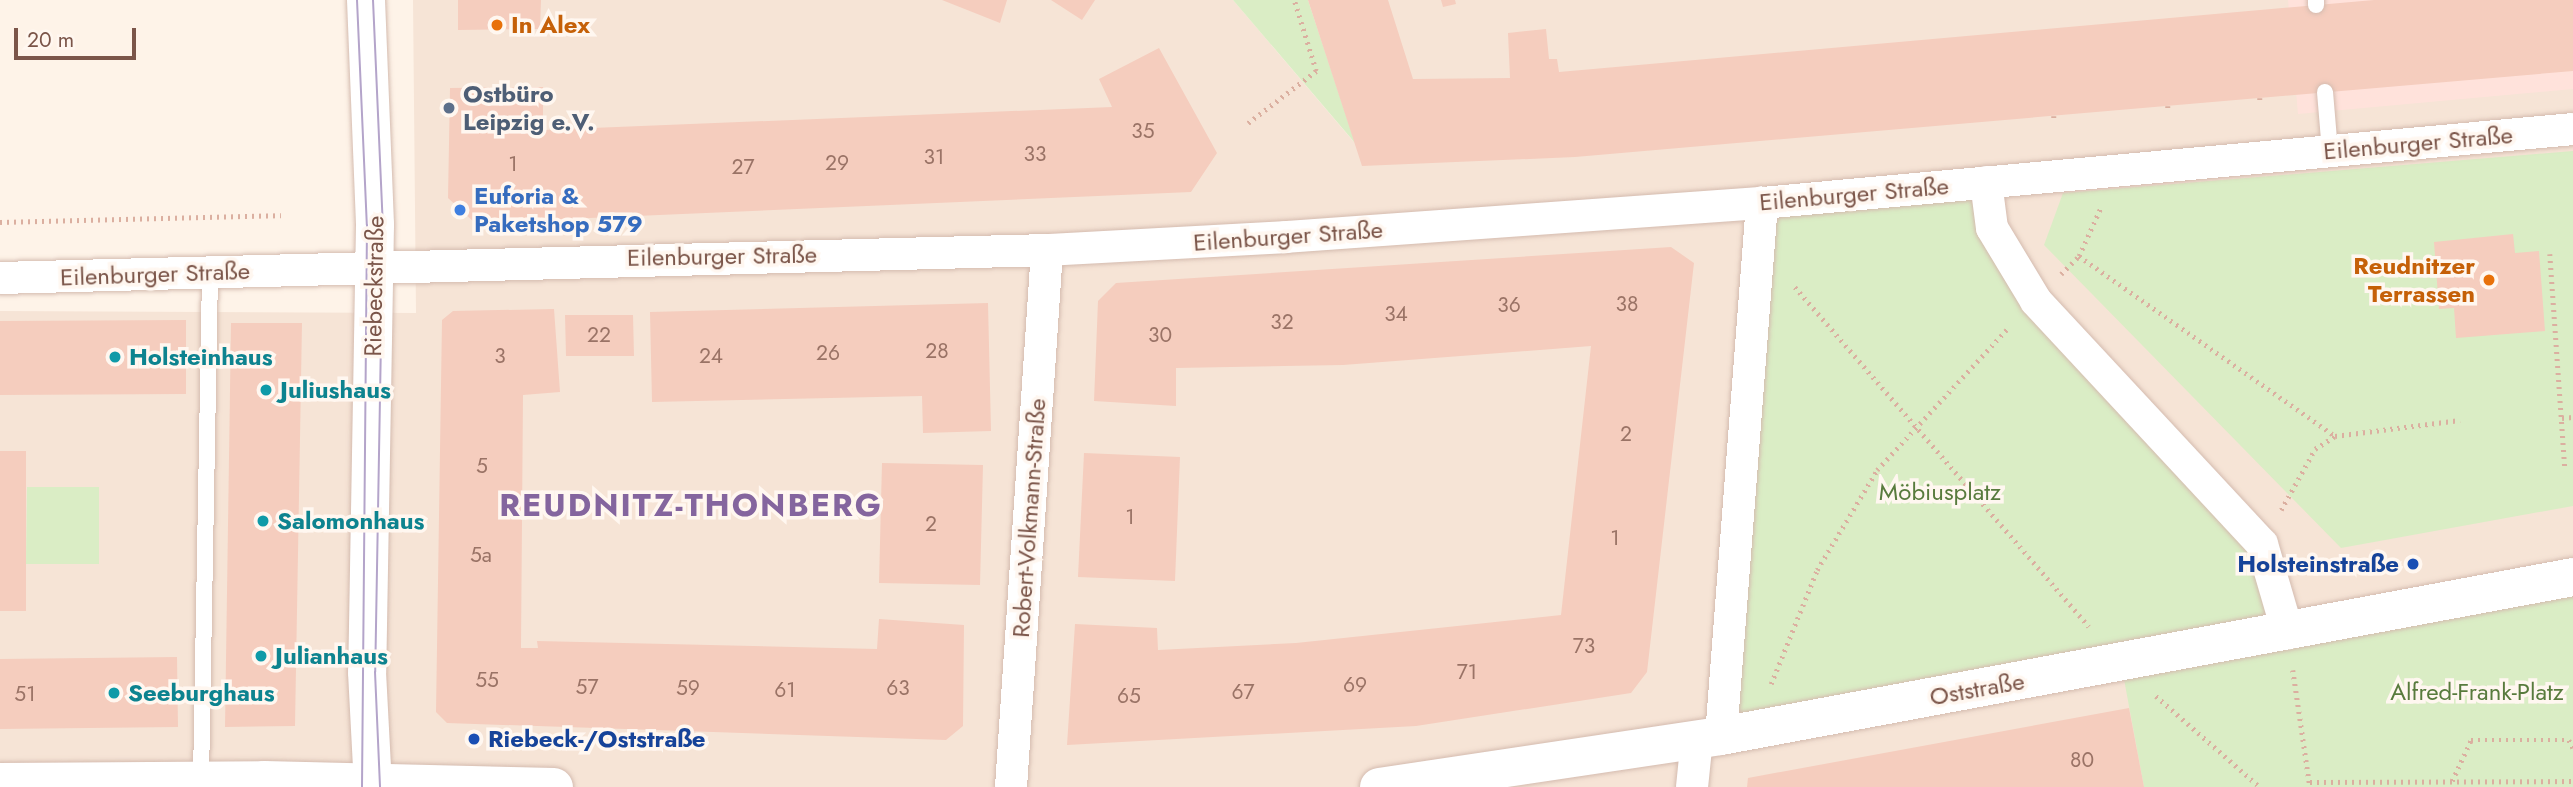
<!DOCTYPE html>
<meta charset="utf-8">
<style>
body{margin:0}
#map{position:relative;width:2573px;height:787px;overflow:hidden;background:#fef3e8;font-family:Jost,sans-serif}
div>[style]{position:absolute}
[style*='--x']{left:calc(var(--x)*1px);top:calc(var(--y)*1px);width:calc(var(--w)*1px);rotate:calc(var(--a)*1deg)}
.residential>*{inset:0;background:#f6e4d6}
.commercial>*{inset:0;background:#ffe2db}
.green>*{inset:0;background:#daedc5}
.building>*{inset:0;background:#f5cdbe}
.path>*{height:4.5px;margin-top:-2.25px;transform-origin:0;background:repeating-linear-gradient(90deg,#dbafa0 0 2px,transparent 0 7px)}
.roads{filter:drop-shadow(0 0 2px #d4bbaf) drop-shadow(0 0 2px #d4bbaf)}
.service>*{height:16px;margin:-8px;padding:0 8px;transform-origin:8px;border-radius:8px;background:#fff}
.minor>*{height:32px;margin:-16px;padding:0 16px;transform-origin:16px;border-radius:16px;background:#fff}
.tertiary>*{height:38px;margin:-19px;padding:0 19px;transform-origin:19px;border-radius:19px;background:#fff}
.secondary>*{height:38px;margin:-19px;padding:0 19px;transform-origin:19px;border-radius:19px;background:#fff}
.tram>*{height:2px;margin:-1px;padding:0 1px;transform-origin:1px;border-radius:1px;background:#b4a4ca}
.dots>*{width:19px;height:19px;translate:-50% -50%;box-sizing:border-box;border:4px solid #fff7f0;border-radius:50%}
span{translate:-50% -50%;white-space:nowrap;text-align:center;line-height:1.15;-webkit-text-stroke:7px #fff7f0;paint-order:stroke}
.number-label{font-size:21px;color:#9a7366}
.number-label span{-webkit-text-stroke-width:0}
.food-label{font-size:24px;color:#c56008;font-weight:700}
.left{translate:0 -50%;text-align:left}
.right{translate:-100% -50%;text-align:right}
.service-label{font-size:24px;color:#4e5e75;font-weight:700}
.street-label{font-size:24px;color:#7b5549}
.shop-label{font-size:24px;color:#366cbe;font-weight:700}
.culture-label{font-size:24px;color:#0d838f;font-weight:700}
.park-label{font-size:24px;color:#587b3d}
.transit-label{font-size:24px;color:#164399;font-weight:700}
.district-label{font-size:32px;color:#84659e;font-weight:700;letter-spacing:2px}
.scale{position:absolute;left:14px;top:28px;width:122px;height:32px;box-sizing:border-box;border:4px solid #7b5549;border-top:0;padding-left:9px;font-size:21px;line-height:24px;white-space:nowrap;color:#7b5549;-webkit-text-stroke:5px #fff7f0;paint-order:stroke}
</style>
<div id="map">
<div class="residential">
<i style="clip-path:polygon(413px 0,1233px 0,1353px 141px,1308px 0,2573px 0,2573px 787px,0 787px,0 311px,416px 313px)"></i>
</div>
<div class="commercial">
<i style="clip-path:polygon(2288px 0,2573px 0,2573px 89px,2298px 114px)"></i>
</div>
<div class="green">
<i style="clip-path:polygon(1233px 0,1308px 0,1355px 143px)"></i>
<i style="clip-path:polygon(2573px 151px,2573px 506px,2341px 548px,2044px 245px,2063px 193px)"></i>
<i style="clip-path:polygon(1986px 182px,1992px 228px,2262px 544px,2288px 633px,2573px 577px,2573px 787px,2144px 787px,2121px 663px,1721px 736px,1762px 203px)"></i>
<i style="clip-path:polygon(27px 487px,99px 487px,99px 564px,26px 564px)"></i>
</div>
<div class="building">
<i style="clip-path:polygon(458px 0,541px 0,540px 29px,458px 30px)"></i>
<i style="clip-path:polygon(942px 0,1007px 0,1000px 23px)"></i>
<i style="clip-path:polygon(1051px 0,1095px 0,1082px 20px)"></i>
<i style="clip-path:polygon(1308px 0,1388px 0,1413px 79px,1510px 78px,1508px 33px,1546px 29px,1549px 59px,1557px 59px,1559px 72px,2374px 0,2573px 0,2573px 71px,1575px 157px,1362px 166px)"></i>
<i style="clip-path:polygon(1441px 0,1455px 0,1456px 4px,1443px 7px)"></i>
<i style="clip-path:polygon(1159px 48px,1217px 153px,1191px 192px,475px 223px,448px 198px,450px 88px,543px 87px,543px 130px,1112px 107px,1099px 79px)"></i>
<i style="clip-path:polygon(2513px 234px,2515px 253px,2539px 251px,2545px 331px,2456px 338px,2454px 308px,2439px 309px,2434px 242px)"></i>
<i style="clip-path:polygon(1671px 247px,1694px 263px,1647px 672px,1631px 693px,1416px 726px,1067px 745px,1075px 624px,1157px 628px,1158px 650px,1296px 643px,1561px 615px,1591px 346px,1343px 365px,1176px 368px,1176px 406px,1094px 401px,1098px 301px,1116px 283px)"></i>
<i style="clip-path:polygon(988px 303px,991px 431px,923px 433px,922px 396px,652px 402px,650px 312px)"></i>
<i style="clip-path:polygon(554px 309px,560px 392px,523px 395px,521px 648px,538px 648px,537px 641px,877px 649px,879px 619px,964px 625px,963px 726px,946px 740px,447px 723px,436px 712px,442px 320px,453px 311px)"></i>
<i style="clip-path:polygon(565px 315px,633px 315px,634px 356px,566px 356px)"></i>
<i style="clip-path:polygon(186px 320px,186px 394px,0 395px,0 321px)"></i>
<i style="clip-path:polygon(231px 323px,302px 323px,295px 726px,225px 727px)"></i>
<i style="clip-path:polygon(0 451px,26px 451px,26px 611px,0 611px)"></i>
<i style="clip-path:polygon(1084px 453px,1180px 457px,1175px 581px,1078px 577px)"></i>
<i style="clip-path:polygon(882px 463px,983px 465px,980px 585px,879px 583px)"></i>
<i style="clip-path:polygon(177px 657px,178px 727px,0 729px,0 659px)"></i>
<i style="clip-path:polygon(2129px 708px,2144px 787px,1747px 787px,1748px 778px)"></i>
</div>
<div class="path">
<i style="--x:2260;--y:98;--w:4;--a:90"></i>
<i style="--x:2168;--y:106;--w:5;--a:90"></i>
<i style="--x:2054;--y:116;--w:4;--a:90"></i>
<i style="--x:1248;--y:123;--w:86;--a:-37.4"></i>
<i style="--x:1316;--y:71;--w:74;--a:-107.2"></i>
<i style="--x:0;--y:222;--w:281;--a:-1.4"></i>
<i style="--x:2550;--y:254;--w:213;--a:86"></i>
<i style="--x:2079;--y:256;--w:313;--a:35.1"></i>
<i style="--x:2061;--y:274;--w:25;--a:-45"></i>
<i style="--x:2079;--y:256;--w:54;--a:-65.8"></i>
<i style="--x:1795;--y:287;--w:449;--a:49.1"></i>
<i style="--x:2562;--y:418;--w:11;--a:-5"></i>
<i style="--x:2281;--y:510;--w:70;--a:-60.9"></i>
<i style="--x:2315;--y:449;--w:24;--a:-33"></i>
<i style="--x:2335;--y:436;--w:126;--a:-7.3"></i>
<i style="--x:2293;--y:670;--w:118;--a:81.7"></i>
<i style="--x:1771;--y:684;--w:123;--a:-68"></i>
<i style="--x:1817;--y:570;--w:117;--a:-59"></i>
<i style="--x:1877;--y:470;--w:195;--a:-47.3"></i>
<i style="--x:2156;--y:696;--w:138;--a:41.2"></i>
<i style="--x:2452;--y:781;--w:45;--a:-65.1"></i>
<i style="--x:2471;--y:740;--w:98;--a:0"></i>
<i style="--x:2569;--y:740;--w:9;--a:63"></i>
<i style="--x:2310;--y:782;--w:263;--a:-0.2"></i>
</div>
<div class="roads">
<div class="service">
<i style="--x:2316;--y:0;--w:5;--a:90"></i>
<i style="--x:2325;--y:92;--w:59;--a:85.2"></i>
<i style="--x:201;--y:779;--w:504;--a:-88.98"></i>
</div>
<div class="minor">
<i style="--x:1986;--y:182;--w:46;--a:82.6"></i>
<i style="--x:1992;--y:228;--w:85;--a:58.9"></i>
<i style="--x:2036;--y:301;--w:332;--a:47.1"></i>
<i style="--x:2262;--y:544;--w:93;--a:73.7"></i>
<i style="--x:0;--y:278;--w:1047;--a:-1.53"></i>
<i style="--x:1047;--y:250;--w:239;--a:-3.1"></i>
<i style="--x:1286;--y:237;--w:477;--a:-4.1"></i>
<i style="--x:1762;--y:203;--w:814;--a:-5.21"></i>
<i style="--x:1721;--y:736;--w:535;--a:-85.6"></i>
<i style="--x:1011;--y:787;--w:538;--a:-86.16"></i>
<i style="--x:1692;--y:787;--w:48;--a:-84.1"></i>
</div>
<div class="tertiary">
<i style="--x:0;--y:782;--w:264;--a:-0.4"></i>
<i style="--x:264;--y:780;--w:290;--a:1.4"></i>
<i style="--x:1379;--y:787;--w:346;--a:-8.5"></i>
<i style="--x:1721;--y:736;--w:867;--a:-10.57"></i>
</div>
<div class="secondary">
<i style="--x:366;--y:0;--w:225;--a:87.7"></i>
<i style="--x:375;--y:225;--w:447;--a:91"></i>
<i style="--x:367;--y:672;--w:115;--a:87"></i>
</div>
</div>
<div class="tram">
<i style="--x:357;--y:0;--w:225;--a:87.5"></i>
<i style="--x:367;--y:225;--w:562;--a:90.51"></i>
<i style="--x:373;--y:0;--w:225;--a:87.5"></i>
<i style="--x:383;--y:225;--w:447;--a:91"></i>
<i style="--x:375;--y:672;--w:115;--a:87.5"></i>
</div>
<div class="dots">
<i style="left:497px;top:25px;background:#e8710a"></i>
<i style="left:449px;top:108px;background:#5c6f8a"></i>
<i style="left:460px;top:210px;background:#3f7fe0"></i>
<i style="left:2489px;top:280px;background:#e8710a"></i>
<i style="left:115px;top:357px;background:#0f9aa8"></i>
<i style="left:266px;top:390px;background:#0f9aa8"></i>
<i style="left:263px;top:521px;background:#0f9aa8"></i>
<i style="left:2413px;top:564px;background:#1a4fb4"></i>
<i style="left:261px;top:656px;background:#0f9aa8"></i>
<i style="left:114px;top:693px;background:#0f9aa8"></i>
<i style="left:474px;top:739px;background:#1a4fb4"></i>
</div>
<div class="number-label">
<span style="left:1143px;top:131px">35</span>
<span style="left:1035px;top:154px">33</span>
<span style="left:934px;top:157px">31</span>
<span style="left:837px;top:163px">29</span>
<span style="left:513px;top:164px">1</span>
<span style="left:743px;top:167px">27</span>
<span style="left:1627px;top:304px">38</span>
<span style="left:1509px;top:305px">36</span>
<span style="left:1396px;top:314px">34</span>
<span style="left:1282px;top:322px">32</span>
<span style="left:599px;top:335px">22</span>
<span style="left:1160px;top:335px">30</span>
<span style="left:937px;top:351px">28</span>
<span style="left:828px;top:353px">26</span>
<span style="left:500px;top:356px">3</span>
<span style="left:711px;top:356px">24</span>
<span style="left:1626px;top:434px">2</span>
<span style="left:482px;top:466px">5</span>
<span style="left:1130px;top:517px">1</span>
<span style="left:931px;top:524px">2</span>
<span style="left:1615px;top:538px">1</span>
<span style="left:481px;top:555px">5a</span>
<span style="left:1584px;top:646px">73</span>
<span style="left:1467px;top:672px">71</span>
<span style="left:487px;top:680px">55</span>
<span style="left:1355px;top:685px">69</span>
<span style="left:587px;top:687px">57</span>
<span style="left:688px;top:688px">59</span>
<span style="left:898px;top:688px">63</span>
<span style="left:785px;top:690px">61</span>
<span style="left:1243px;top:692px">67</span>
<span style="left:25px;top:694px">51</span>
<span style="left:1129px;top:696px">65</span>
<span style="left:2082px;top:760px">80</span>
</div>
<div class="food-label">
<span class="left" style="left:511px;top:25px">In Alex</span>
<span class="right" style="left:2475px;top:280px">Reudnitzer<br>Terrassen</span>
</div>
<div class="service-label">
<span class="left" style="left:463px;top:108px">Ostbüro<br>Leipzig e.V.</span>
</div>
<div class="street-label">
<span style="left:2418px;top:143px;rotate:-5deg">Eilenburger Straße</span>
<span style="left:1854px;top:194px;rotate:-5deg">Eilenburger Straße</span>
<span style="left:1288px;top:236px;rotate:-4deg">Eilenburger Straße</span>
<span style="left:722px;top:256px;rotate:-1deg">Eilenburger Straße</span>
<span style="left:155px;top:274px;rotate:-2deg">Eilenburger Straße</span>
<span style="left:374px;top:286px;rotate:-89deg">Riebeckstraße</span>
<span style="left:1029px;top:518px;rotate:-86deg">Robert-Volkmann-Straße</span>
<span style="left:1977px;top:689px;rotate:-10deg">Oststraße</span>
</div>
<div class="shop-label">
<span class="left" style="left:474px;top:210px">Euforia &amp;<br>Paketshop 579</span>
</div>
<div class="culture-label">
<span class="left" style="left:129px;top:357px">Holsteinhaus</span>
<span class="left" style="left:280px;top:390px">Juliushaus</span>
<span class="left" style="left:277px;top:521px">Salomonhaus</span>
<span class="left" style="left:275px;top:656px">Julianhaus</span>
<span class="left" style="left:128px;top:693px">Seeburghaus</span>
</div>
<div class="park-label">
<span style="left:1940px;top:492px">Möbiusplatz</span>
<span style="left:2477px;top:692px">Alfred-Frank-Platz</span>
</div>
<div class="transit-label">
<span class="right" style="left:2399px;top:564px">Holsteinstraße</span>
<span class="left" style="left:488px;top:739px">Riebeck-/Oststraße</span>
</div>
<div class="district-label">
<span style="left:691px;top:505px">REUDNITZ-THONBERG</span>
</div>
<div class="scale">20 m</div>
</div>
